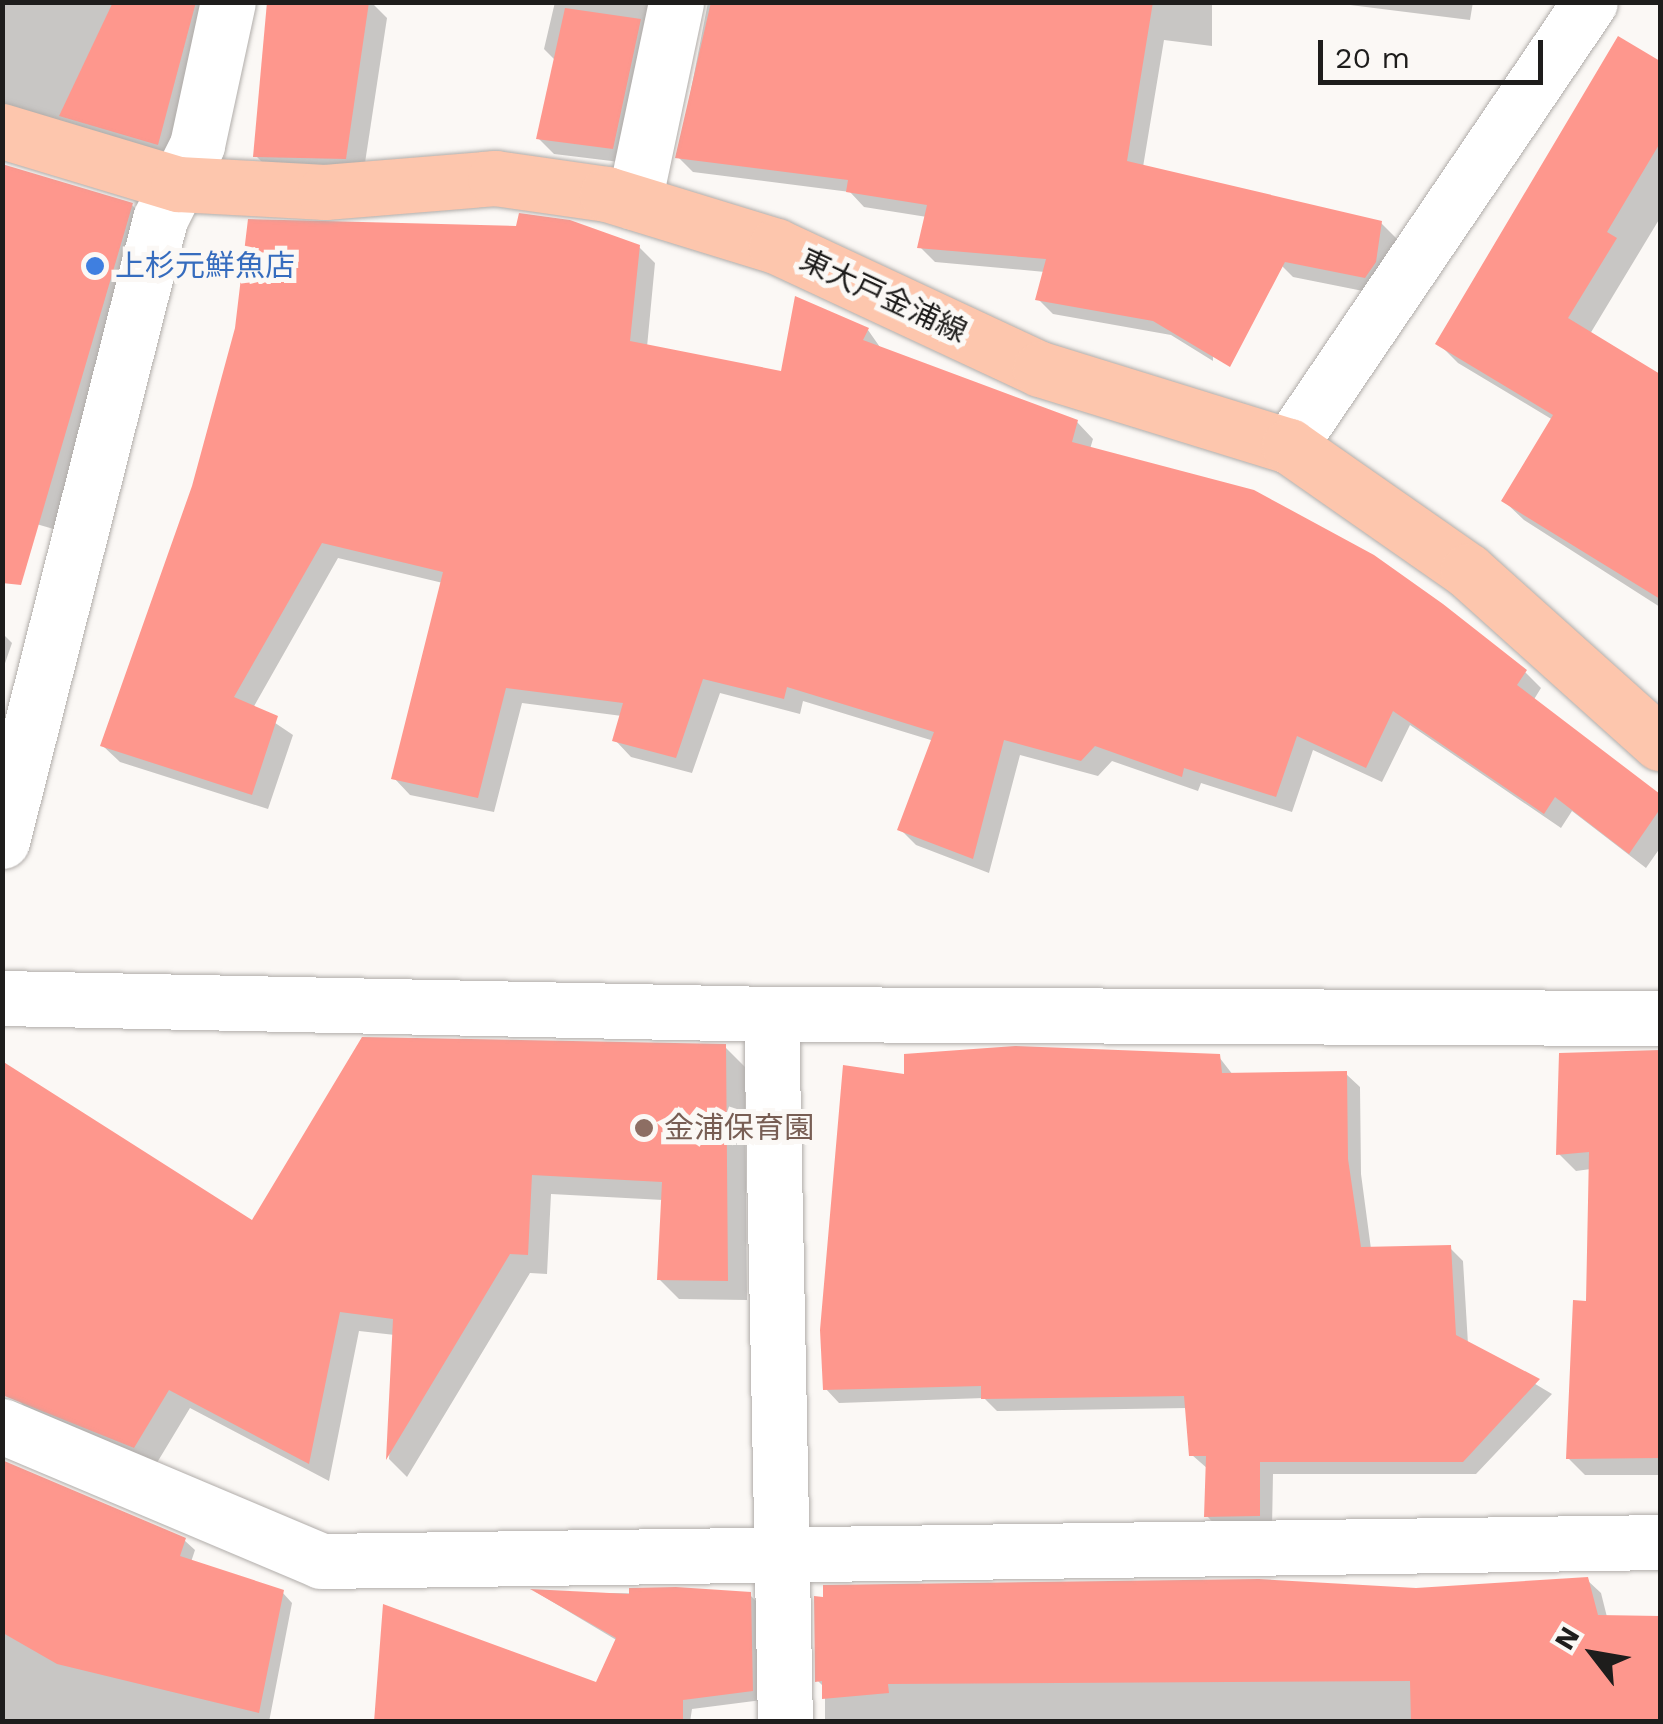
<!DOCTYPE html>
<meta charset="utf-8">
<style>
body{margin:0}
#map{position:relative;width:1663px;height:1724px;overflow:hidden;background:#fbf8f5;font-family:"Work Sans","Noto Sans JP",sans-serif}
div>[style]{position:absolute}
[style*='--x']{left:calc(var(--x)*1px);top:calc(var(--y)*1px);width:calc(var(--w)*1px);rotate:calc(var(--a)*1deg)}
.shadow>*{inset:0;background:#0003}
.building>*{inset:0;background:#fe978d}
.roads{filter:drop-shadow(0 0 2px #b1adaa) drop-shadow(0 0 2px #b1adaa)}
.minor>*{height:55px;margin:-27.5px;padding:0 27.5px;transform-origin:27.5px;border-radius:27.5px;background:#fff}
.major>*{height:55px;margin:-27.5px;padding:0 27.5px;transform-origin:27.5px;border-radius:27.5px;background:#fdc6ad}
.dots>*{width:28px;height:28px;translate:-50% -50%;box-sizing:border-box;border:5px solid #fbf8f5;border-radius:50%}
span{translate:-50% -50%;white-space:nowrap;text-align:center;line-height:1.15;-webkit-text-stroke:10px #fbf8f5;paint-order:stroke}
.shop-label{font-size:30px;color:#366cbe}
.left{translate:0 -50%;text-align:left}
.street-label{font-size:30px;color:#1e1d1c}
.education-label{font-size:30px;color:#785e54}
.frame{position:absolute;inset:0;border:5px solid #1e1d1c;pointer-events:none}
.north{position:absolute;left:1543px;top:1604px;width:100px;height:100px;-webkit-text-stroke:8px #fbf8f5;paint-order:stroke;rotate:301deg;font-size:28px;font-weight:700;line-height:40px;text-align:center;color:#1e1d1c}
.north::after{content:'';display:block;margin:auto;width:35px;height:45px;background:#1e1d1c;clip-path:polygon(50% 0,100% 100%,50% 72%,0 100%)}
.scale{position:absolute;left:1318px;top:40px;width:225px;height:45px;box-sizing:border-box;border:5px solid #1e1d1c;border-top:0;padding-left:12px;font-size:30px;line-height:35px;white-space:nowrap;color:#1e1d1c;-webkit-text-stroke:8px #fbf8f5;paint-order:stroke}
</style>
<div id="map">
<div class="shadow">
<i style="clip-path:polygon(2px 2px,220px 2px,174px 160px,2px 123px)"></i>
<i style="clip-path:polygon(270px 2px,371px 2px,387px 18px,363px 176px,274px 174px,256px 156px)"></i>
<i style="clip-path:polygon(555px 2px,665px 2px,628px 163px,554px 154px,538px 138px,556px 61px,544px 49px)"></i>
<i style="clip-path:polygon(708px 2px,1212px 2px,1212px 46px,1164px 40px,1143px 167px,1212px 196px,1213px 361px,1171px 335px,1053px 314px,1038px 299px,1045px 272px,935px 262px,920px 247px,927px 217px,864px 207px,850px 192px,693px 172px,678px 157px)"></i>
<i style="clip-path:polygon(1326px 2px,1473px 2px,1470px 20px)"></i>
<i style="clip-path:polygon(1619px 39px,1660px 64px,1660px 218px,1590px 334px,1660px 377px,1660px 607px,1524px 520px,1504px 501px,1553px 420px,1458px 363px,1438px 343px)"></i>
<i style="clip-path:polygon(132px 205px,148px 222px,57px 530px,2px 514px)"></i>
<i style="clip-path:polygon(1381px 223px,1399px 241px,1383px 295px,1293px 277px,1275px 259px)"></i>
<i style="clip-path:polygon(639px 247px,655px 263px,647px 347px,783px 374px,868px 330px,882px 350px,1077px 422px,1093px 439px,1090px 449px,1525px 672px,1541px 688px,1533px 701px,1660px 796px,1660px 848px,1646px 868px,1572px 811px,1561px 828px,1410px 725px,1382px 782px,1313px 750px,1292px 812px,1201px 783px,1198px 791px,1112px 761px,1098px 776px,1020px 755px,989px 873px,916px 845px,900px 829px,934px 741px,803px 701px,800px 714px,720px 693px,692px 773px,631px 757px,615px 740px,622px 716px,522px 703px,494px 812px,410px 795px,394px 778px,443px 583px,338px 558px,253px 708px,293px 735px,268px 809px,120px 762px,103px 746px)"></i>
<i style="clip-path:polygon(2px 633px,12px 643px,2px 672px)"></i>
<i style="clip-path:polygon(725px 1047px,745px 1067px,747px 1300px,679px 1299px,659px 1279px,663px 1200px,551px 1194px,547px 1274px,530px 1273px,407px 1477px,389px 1459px,395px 1335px,359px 1331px,329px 1481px,190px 1408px,155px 1466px,34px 1416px,14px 1396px,253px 1223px)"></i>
<i style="clip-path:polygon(1660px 1052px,1660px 1475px,1585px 1475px,1568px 1458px,1589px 1304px,1591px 1169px,1576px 1171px,1559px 1154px,1561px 1056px)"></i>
<i style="clip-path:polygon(1219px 1057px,1233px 1075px,1346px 1074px,1360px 1087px,1361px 1174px,1371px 1249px,1450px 1248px,1463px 1261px,1468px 1344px,1552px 1394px,1476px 1474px,1273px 1474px,1272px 1529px,1220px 1530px,1207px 1516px,1208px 1469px,1192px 1455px,1188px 1408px,997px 1411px,984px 1398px,839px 1403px,826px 1389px,907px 1077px)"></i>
<i style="clip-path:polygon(2px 1462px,184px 1540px,195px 1550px,191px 1562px,282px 1592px,292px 1603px,269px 1722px,2px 1722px)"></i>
<i style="clip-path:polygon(1587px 1580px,1601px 1593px,1607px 1617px,1660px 1618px,1660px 1722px,825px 1722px,825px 1688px,818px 1681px,1416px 1590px)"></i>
<i style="clip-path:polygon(536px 1592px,750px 1595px,760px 1605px,762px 1700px,692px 1709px,690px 1722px,377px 1722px,597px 1685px,618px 1641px)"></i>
</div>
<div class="building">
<i style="clip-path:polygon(113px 2px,196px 2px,158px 145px,59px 116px)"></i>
<i style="clip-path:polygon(267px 2px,369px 2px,346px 159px,253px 157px)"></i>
<i style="clip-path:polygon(711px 2px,1153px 2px,1127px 161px,1382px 221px,1376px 262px,1365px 278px,1285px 262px,1230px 367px,1153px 321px,1035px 300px,1046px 259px,917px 248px,927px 205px,846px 192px,848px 180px,675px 158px)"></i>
<i style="clip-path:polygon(565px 8px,641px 19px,613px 149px,536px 139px)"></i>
<i style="clip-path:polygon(1618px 36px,1660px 61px,1660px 143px,1607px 232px,1617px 238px,1568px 318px,1660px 374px,1660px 599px,1501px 501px,1553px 415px,1435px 344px)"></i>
<i style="clip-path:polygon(2px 164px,133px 203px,21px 585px,2px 583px)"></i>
<i style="clip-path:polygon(519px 213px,570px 220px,640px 245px,630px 341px,781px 371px,795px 296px,869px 328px,863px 340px,1078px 420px,1072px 442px,1254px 490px,1374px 555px,1443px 604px,1527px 670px,1517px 685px,1660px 794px,1660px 809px,1629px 854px,1555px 797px,1544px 814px,1393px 711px,1366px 768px,1297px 736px,1276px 797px,1184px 768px,1182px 777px,1095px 746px,1081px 761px,1004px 740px,973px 859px,897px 830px,934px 732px,787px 687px,784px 699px,703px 679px,676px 758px,612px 741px,623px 703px,506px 688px,478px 798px,391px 779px,443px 572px,322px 543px,234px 697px,278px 716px,252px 795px,100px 746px,192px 486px,235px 328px,248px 219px,516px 226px)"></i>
<i style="clip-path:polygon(362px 1037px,726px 1044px,728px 1281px,657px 1280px,662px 1182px,532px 1175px,528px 1255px,510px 1254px,386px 1460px,393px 1319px,340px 1312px,309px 1464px,169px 1390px,134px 1448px,2px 1395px,2px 1061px,252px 1220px)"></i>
<i style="clip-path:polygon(1015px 1046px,1220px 1054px,1222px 1073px,1347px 1071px,1348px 1159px,1361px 1247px,1451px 1245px,1456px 1335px,1540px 1379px,1463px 1462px,1260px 1462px,1260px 1516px,1204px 1517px,1206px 1456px,1189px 1456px,1184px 1396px,981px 1399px,981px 1386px,823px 1390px,820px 1330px,843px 1065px,904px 1074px,904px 1054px)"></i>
<i style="clip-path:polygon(1660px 1050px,1660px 1458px,1566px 1459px,1573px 1300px,1586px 1301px,1589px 1152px,1556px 1155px,1559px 1053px)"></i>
<i style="clip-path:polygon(2px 1460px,186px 1538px,180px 1556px,284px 1590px,259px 1713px,57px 1664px,3px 1633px)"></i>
<i style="clip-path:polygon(1588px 1577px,1598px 1615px,1660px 1616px,1660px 1722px,1411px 1722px,1410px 1681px,888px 1684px,889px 1693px,822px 1699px,822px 1681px,815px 1682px,814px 1596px,823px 1597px,823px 1585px,1259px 1579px,1416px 1588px)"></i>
<i style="clip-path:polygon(676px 1587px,751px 1592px,753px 1691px,683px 1700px,683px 1722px,374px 1722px,383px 1604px,596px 1682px,616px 1638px,530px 1589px,629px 1594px,629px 1588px)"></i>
</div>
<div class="roads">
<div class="minor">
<i style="--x:634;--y:202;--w:204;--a:-78.1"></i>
<i style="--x:1289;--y:446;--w:536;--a:-55.87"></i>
<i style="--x:2;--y:841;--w:642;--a:-75.75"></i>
<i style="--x:160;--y:219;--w:83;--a:-63.4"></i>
<i style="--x:197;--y:145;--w:146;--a:-77.8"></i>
<i style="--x:2;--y:998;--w:769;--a:1.19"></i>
<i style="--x:771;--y:1014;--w:889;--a:0.26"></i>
<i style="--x:771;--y:1014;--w:708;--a:88.87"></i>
<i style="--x:2;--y:1426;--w:346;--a:22.9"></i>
<i style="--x:321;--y:1561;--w:1339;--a:-0.81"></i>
</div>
<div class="major">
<i style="--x:2;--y:131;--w:184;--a:16.8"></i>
<i style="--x:178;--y:184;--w:147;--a:3.1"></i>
<i style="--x:325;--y:192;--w:171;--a:-4.7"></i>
<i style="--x:495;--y:178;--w:113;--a:8.1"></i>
<i style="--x:607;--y:194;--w:177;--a:17.1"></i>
<i style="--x:776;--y:246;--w:291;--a:25"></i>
<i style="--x:1040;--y:369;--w:261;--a:17.2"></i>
<i style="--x:1289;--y:446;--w:218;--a:34.9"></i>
<i style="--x:1468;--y:571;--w:258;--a:41.9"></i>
</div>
</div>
<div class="dots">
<i style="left:95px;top:266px;background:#3f7fe0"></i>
<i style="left:644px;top:1128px;background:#8d6e63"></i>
</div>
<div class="shop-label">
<span class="left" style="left:115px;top:266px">上杉元鮮魚店</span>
</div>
<div class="street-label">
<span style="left:883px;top:296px;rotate:25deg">東大戸金浦線</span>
</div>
<div class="education-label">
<span class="left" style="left:664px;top:1128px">金浦保育園</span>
</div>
<div class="frame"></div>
<div class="north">N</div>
<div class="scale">20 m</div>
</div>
